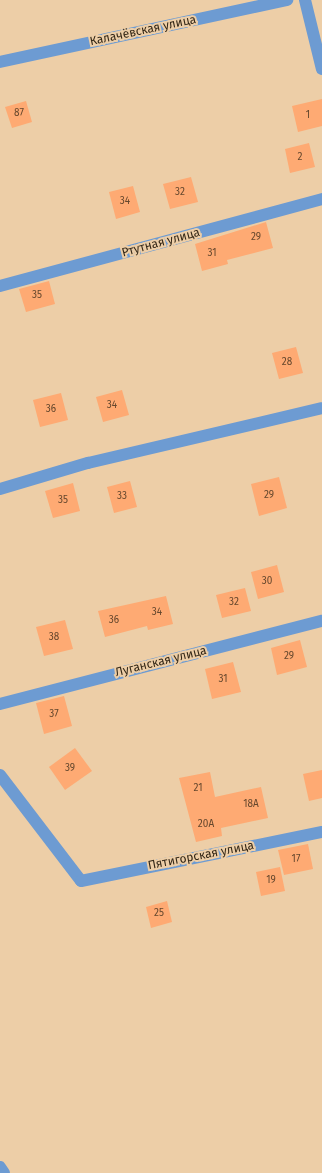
<!DOCTYPE html>
<meta charset="utf-8">
<style>
body{margin:0}
#map{position:relative;width:322px;height:1173px;overflow:hidden;background:#edcea7;font-family:"Fira Sans",sans-serif}
div>[style]{position:absolute}
[style*='--x']{left:calc(var(--x)*1px);top:calc(var(--y)*1px);width:calc(var(--w)*1px);rotate:calc(var(--a)*1deg)}
.building>*{inset:0;background:#feaa73}
.minor>*{height:12px;margin:-6px;padding:0 6px;transform-origin:6px;border-radius:6px;background:#6d9bd2}
span{translate:-50% -50%;white-space:nowrap;text-align:center;line-height:1.15;-webkit-text-stroke:4px #edcea7;paint-order:stroke}
.number-label{font-size:10px;color:#65472d}
.number-label span{-webkit-text-stroke-width:0}
.street-label{font-size:12px;color:#322616}
</style>
<div id="map">
<div class="building">
<i style="clip-path:polygon(322px 99px,322px 126px,298px 132px,292px 106px)"></i>
<i style="clip-path:polygon(26px 101px,32px 122px,12px 128px,5px 107px)"></i>
<i style="clip-path:polygon(309px 143px,315px 167px,290px 173px,285px 149px)"></i>
<i style="clip-path:polygon(191px 177px,198px 202px,170px 209px,163px 184px)"></i>
<i style="clip-path:polygon(133px 186px,140px 212px,116px 219px,109px 192px)"></i>
<i style="clip-path:polygon(266px 222px,273px 248px,227px 260px,228px 264px,202px 271px,195px 244px)"></i>
<i style="clip-path:polygon(49px 281px,55px 304px,26px 312px,19px 289px)"></i>
<i style="clip-path:polygon(296px 347px,303px 373px,279px 379px,272px 353px)"></i>
<i style="clip-path:polygon(122px 390px,129px 415px,103px 422px,96px 397px)"></i>
<i style="clip-path:polygon(61px 393px,68px 420px,40px 427px,33px 400px)"></i>
<i style="clip-path:polygon(279px 477px,287px 508px,259px 516px,251px 484px)"></i>
<i style="clip-path:polygon(130px 481px,137px 507px,114px 513px,107px 487px)"></i>
<i style="clip-path:polygon(73px 483px,80px 511px,53px 518px,45px 491px)"></i>
<i style="clip-path:polygon(277px 565px,284px 592px,258px 599px,251px 572px)"></i>
<i style="clip-path:polygon(245px 588px,251px 611px,222px 618px,216px 595px)"></i>
<i style="clip-path:polygon(166px 596px,173px 624px,148px 630px,147px 626px,105px 637px,98px 611px)"></i>
<i style="clip-path:polygon(65px 620px,73px 649px,44px 656px,36px 627px)"></i>
<i style="clip-path:polygon(300px 640px,307px 667px,277px 675px,271px 648px)"></i>
<i style="clip-path:polygon(233px 662px,241px 692px,212px 699px,205px 669px)"></i>
<i style="clip-path:polygon(64px 696px,72px 726px,44px 734px,36px 703px)"></i>
<i style="clip-path:polygon(75px 748px,92px 771px,65px 790px,49px 767px)"></i>
<i style="clip-path:polygon(322px 770px,322px 798px,309px 801px,303px 774px)"></i>
<i style="clip-path:polygon(210px 772px,215px 797px,261px 787px,268px 818px,221px 828px,222px 836px,196px 842px,179px 778px)"></i>
<i style="clip-path:polygon(308px 844px,313px 869px,284px 875px,278px 850px)"></i>
<i style="clip-path:polygon(280px 867px,285px 891px,261px 896px,256px 872px)"></i>
<i style="clip-path:polygon(167px 901px,172px 922px,151px 928px,146px 907px)"></i>
</div>
<div class="minor">
<i style="--x:305;--y:0;--w:71;--a:76.2"></i>
<i style="--x:0;--y:62;--w:294;--a:-12.2"></i>
<i style="--x:0;--y:286;--w:334;--a:-15.1"></i>
<i style="--x:0;--y:489;--w:92;--a:-16.5"></i>
<i style="--x:88;--y:463;--w:240;--a:-13.2"></i>
<i style="--x:0;--y:704;--w:333;--a:-14.5"></i>
<i style="--x:0;--y:775;--w:133;--a:52.6"></i>
<i style="--x:81;--y:881;--w:246;--a:-11.5"></i>
<i style="--x:0;--y:1167;--w:7;--a:56"></i>
</div>
<div class="number-label">
<span style="left:19px;top:114px">87</span>
<span style="left:308px;top:116px">1</span>
<span style="left:300px;top:158px">2</span>
<span style="left:180px;top:193px">32</span>
<span style="left:125px;top:202px">34</span>
<span style="left:256px;top:238px">29</span>
<span style="left:212px;top:254px">31</span>
<span style="left:37px;top:296px">35</span>
<span style="left:287px;top:363px">28</span>
<span style="left:112px;top:406px">34</span>
<span style="left:51px;top:410px">36</span>
<span style="left:269px;top:496px">29</span>
<span style="left:122px;top:497px">33</span>
<span style="left:63px;top:501px">35</span>
<span style="left:267px;top:582px">30</span>
<span style="left:234px;top:603px">32</span>
<span style="left:157px;top:613px">34</span>
<span style="left:114px;top:621px">36</span>
<span style="left:54px;top:638px">38</span>
<span style="left:289px;top:657px">29</span>
<span style="left:223px;top:680px">31</span>
<span style="left:54px;top:715px">37</span>
<span style="left:70px;top:769px">39</span>
<span style="left:198px;top:789px">21</span>
<span style="left:251px;top:805px">18А</span>
<span style="left:206px;top:825px">20А</span>
<span style="left:296px;top:860px">17</span>
<span style="left:271px;top:881px">19</span>
<span style="left:159px;top:914px">25</span>
</div>
<div class="street-label">
<span style="left:143px;top:31px;rotate:-12deg">Калачёвская улица</span>
<span style="left:161px;top:243px;rotate:-15deg">Ртутная улица</span>
<span style="left:161px;top:662px;rotate:-14deg">Луганская улица</span>
<span style="left:201px;top:856px;rotate:-11deg">Пятигорская улица</span>
</div>
</div>
